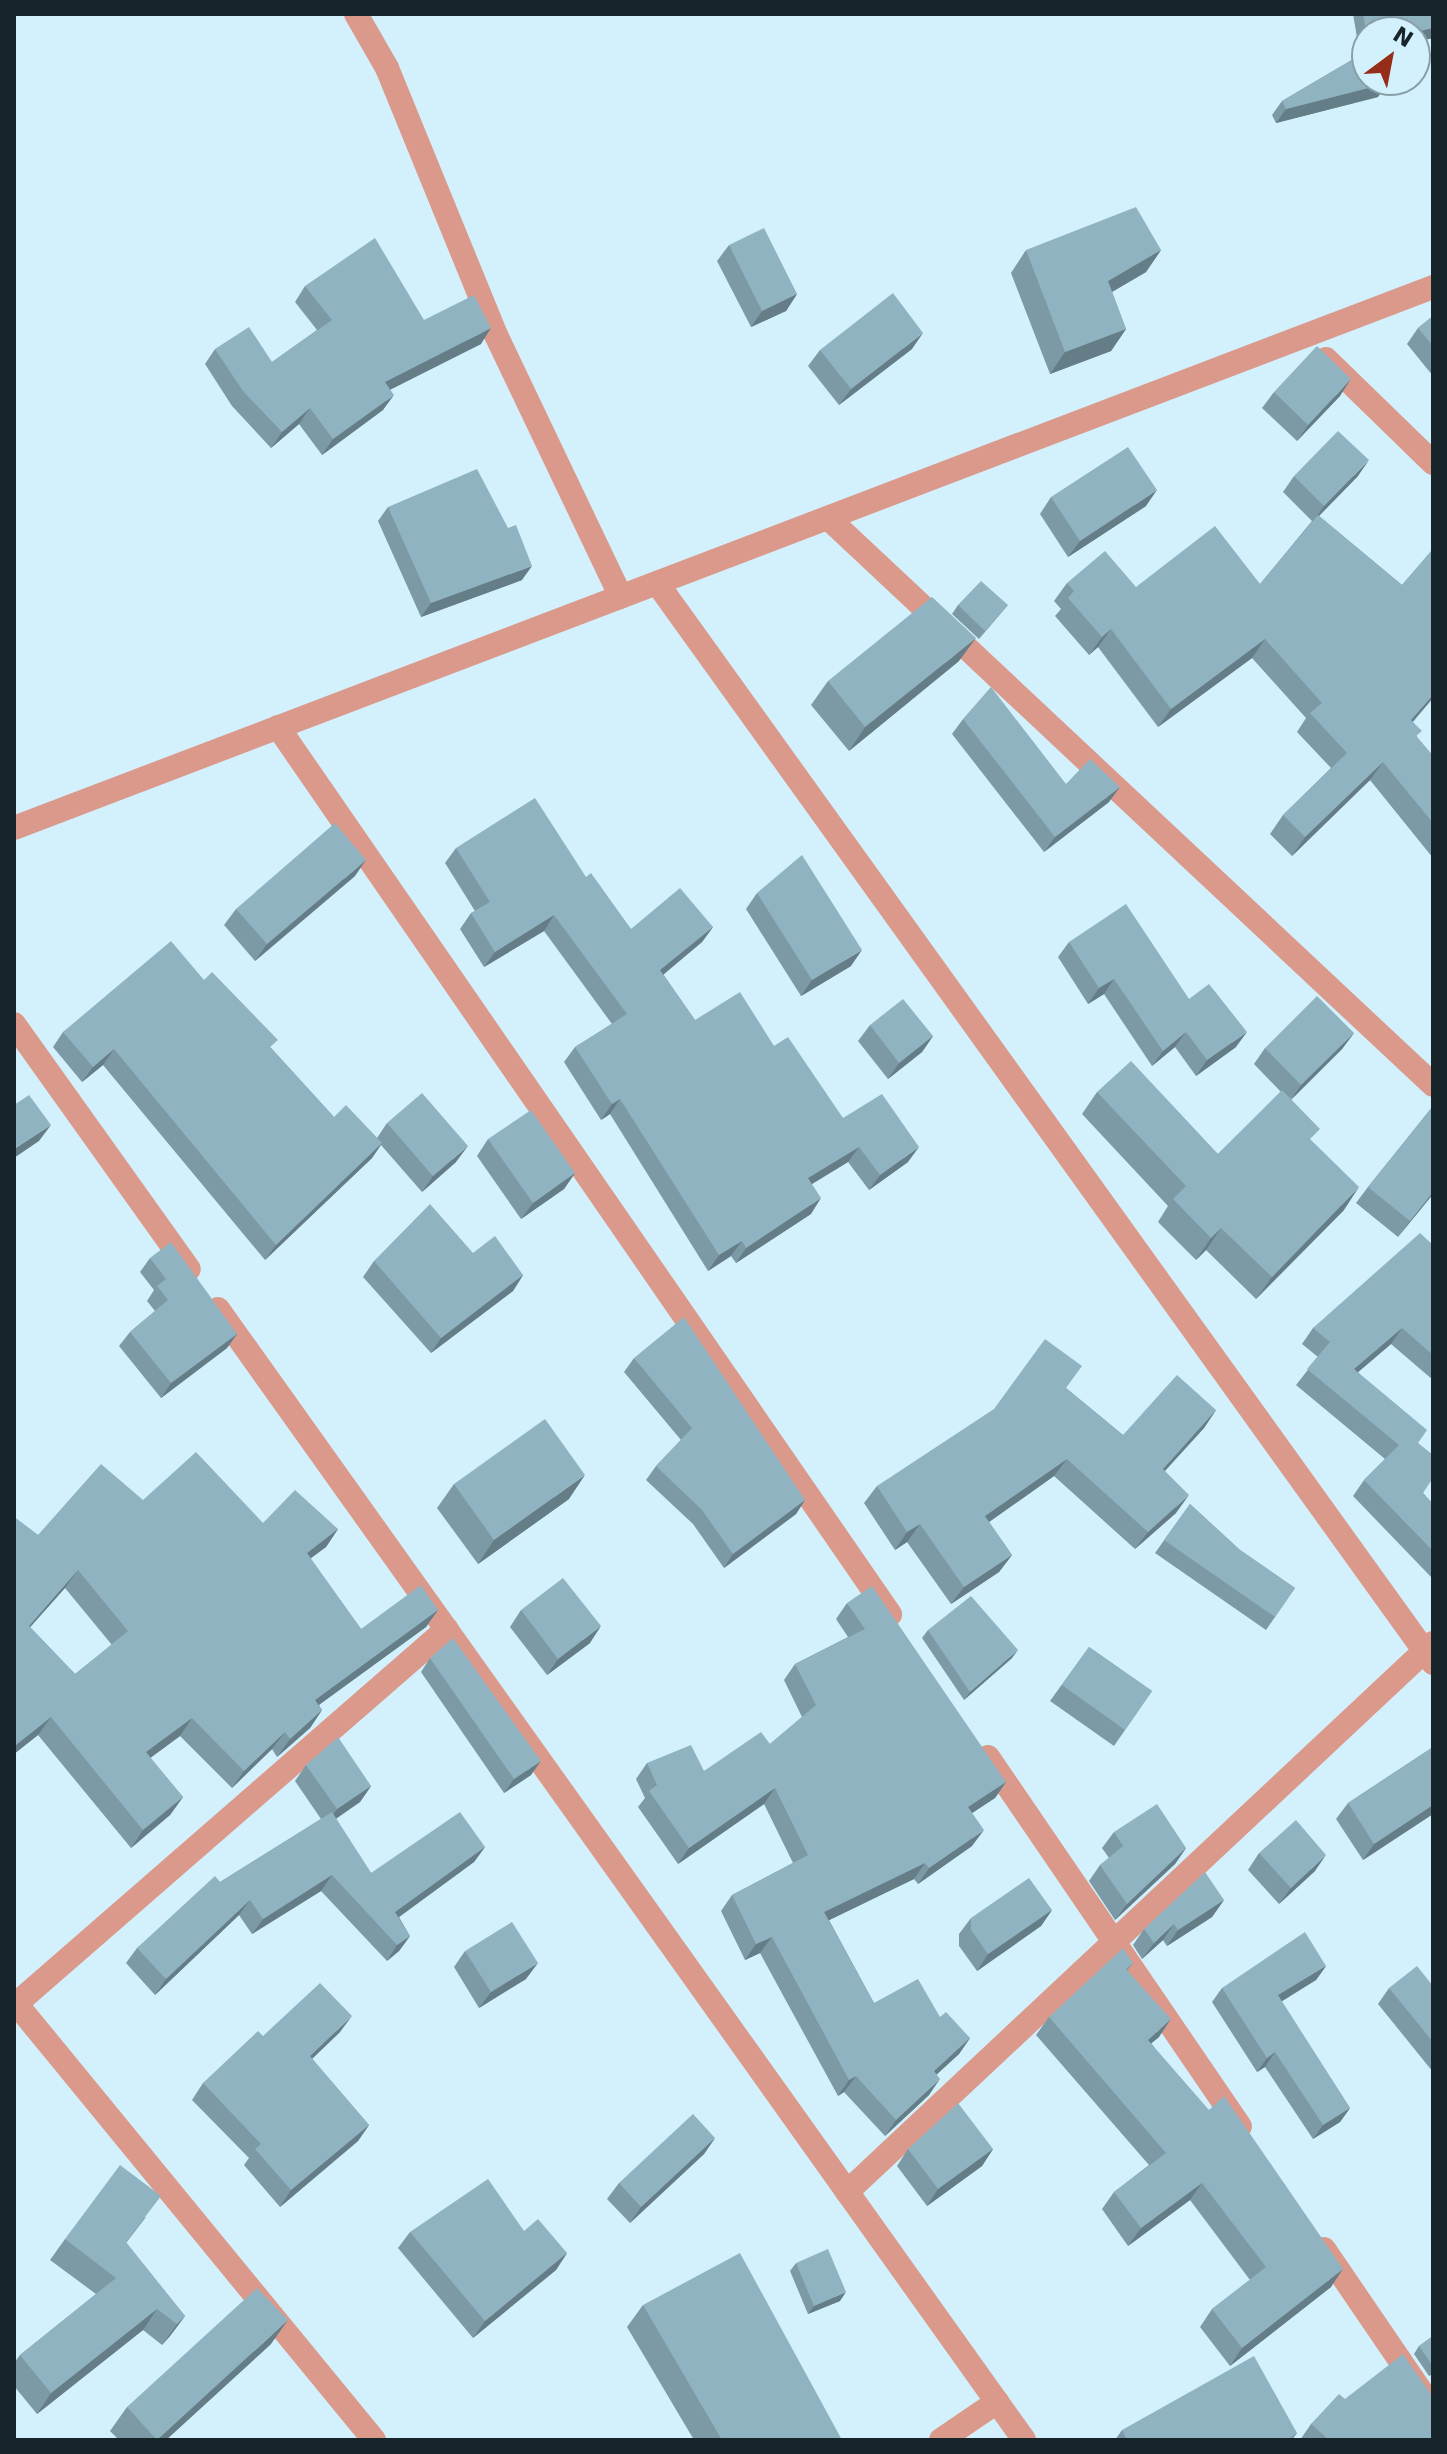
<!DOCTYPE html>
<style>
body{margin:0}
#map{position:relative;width:1447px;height:2454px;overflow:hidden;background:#d3f1fc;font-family:"DejaVu Sans",sans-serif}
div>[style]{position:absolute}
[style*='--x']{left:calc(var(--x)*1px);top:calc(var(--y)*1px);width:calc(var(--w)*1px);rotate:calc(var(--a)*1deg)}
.minor>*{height:24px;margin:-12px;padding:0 12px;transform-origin:12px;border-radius:12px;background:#db998b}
.wall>*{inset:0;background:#7c9aa6}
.shaded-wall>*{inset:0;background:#657d87}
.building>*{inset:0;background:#90b3c1}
span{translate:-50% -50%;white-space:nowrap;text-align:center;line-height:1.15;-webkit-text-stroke:8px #d3f1fc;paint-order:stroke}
.frame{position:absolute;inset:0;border:16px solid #17252a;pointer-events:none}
.north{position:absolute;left:1351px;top:16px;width:80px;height:80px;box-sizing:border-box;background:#d3f1fc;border:2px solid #889fa8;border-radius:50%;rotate:32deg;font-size:22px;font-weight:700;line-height:32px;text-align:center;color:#17252a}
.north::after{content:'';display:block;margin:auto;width:28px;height:36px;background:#962d19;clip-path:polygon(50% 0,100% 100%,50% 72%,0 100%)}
</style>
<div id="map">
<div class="minor">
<i style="--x:356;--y:14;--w:62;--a:60.1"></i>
<i style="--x:387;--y:68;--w:288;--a:67.8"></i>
<i style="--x:496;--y:335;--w:290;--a:64.5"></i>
<i style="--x:1326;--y:359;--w:149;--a:44.2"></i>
<i style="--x:828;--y:518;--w:829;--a:43.14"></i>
<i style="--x:657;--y:583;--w:1330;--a:54.3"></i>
<i style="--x:278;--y:727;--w:1078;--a:55.4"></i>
<i style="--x:14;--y:828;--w:1519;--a:-20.87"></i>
<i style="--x:14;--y:1024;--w:301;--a:54.5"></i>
<i style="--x:218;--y:1309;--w:1389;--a:54.52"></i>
<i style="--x:988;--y:1757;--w:447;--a:55.7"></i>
<i style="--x:14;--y:2001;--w:568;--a:50.65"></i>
<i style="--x:16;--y:2004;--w:571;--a:-41.03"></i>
<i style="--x:847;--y:2192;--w:803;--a:-43.13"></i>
<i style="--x:1324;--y:2249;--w:194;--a:55.7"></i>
<i style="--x:941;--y:2440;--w:68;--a:-34.2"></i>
</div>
<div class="wall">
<i style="clip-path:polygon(1353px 14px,1433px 14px,1433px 38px,1415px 42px,1415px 32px,1367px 32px,1367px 80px,1378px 97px,1276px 123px,1272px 115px,1282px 101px,1360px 55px)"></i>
<i style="clip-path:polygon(729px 245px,797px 294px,786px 311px,751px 327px,717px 261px)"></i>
<i style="clip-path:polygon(1026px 250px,1161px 250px,1146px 272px,1112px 292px,1126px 329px,1111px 351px,1050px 374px,1011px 273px)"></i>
<i style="clip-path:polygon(305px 286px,424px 320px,481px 344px,390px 389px,383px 410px,322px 455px,299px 424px,271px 448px,232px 406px,205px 364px,215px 349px,272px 362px,317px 330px,295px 302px)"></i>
<i style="clip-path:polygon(1433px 316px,1433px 376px,1407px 344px,1418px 328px)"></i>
<i style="clip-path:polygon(912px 349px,839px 405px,808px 366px,820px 350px)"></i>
<i style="clip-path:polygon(1274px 392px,1340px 396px,1297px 441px,1262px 408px)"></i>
<i style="clip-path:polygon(1294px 476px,1358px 476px,1319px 516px,1402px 585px,1433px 549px,1433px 698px,1413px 722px,1417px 737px,1433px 756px,1433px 858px,1370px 780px,1292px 856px,1270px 834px,1283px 815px,1331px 768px,1297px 732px,1306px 718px,1252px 658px,1158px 727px,1098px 647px,1089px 655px,1055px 616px,1061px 609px,1054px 601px,1067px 583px,1136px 587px,1260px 584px,1312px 521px,1283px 492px)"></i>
<i style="clip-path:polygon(1051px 497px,1146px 506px,1068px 557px,1040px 514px)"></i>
<i style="clip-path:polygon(388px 507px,522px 580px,421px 617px,378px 521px)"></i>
<i style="clip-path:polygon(958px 605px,1008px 605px,979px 639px,952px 614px)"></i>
<i style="clip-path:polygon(959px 661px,849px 751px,811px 705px,828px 681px)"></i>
<i style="clip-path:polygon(963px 719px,1066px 784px,1109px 802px,1044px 852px,952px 734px)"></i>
<i style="clip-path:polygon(456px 848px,586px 877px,631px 929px,713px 927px,702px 942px,663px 974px,695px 1020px,774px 1046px,843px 1118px,908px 1162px,869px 1190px,848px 1162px,812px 1184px,811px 1214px,736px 1263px,731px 1256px,708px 1271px,610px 1114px,601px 1120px,564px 1062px,575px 1047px,612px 1024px,544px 931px,484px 967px,460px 929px,471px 913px,475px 911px,445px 863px)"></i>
<i style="clip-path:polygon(355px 876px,255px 961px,224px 925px,236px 909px)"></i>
<i style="clip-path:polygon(757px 893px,851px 966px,801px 996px,746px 909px)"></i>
<i style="clip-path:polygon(1069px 942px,1189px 999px,1236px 1047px,1196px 1076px,1175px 1047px,1152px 1066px,1104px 994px,1088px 1004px,1058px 957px)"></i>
<i style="clip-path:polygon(204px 980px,272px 1049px,334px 1117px,377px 1138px,387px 1123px,456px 1162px,422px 1192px,381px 1145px,372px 1158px,265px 1260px,103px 1065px,82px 1082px,53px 1047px,63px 1032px)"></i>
<i style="clip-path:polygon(870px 1025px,933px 1036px,922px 1052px,888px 1079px,858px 1041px)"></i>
<i style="clip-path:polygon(1354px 1033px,1342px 1049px,1291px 1099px,1344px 1210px,1256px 1299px,1206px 1250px,1196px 1260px,1158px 1222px,1168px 1206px,1082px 1114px,1097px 1092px,1218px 1154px,1281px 1092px,1254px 1064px,1265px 1048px)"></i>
<i style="clip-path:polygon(1433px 1106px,1433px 1194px,1398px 1237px,1356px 1203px,1368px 1187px)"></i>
<i style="clip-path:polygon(488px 1139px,575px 1173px,564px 1189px,521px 1219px,477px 1156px)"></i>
<i style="clip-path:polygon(1433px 1245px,1433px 1380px,1391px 1344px,1358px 1372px,1418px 1443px,1423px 1493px,1433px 1504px,1433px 1579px,1353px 1496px,1364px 1480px,1385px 1459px,1296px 1385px,1318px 1357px,1302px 1344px,1313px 1328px)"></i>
<i style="clip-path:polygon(473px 1253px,523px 1275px,513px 1291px,431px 1353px,363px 1277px,374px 1261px)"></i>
<i style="clip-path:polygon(150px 1258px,237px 1334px,227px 1348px,161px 1398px,119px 1346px,130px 1332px,155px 1311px,147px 1301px,154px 1290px,140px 1272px)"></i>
<i style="clip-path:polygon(634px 1358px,805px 1500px,796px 1514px,724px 1568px,693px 1524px,646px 1480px,656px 1466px,681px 1440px,624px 1372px)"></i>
<i style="clip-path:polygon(1066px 1388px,1123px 1435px,1216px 1410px,1204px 1428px,1165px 1471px,1176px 1513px,1135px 1549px,1054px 1476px,989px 1522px,1012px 1555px,999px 1572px,951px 1604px,907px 1542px,895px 1550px,864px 1503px,877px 1486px)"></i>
<i style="clip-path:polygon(454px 1484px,569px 1499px,478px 1564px,437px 1508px)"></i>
<i style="clip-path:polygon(evenodd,143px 1500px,263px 1523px,338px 1529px,326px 1547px,310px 1558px,361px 1629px,438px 1610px,426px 1627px,319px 1705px,322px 1710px,310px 1728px,277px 1757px,272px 1749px,232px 1788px,180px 1736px,150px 1758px,183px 1797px,170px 1815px,131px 1848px,38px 1735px,14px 1754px,14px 1517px,38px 1535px,143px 1500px,65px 1588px,112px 1645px,75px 1674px,30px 1627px,65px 1588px)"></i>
<i style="clip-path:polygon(1190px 1504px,1240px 1550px,1295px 1588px,1266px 1630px,1155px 1553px)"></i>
<i style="clip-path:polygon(847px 1603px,1006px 1782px,995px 1798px,972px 1813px,972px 1846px,918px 1884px,914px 1879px,829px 1920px,874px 2003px,940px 2017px,970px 2038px,959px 2054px,937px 2074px,929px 2095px,885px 2136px,844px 2092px,838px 2096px,760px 1953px,745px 1960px,721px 1911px,732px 1895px,793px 1863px,764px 1804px,678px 1864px,638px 1807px,645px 1798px,636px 1779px,647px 1763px,704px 1771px,770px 1744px,802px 1717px,784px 1680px,795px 1664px,848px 1637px,836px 1619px)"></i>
<i style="clip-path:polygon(521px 1610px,590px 1643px,547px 1675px,510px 1627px)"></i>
<i style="clip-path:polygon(928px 1630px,1012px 1658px,964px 1700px,922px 1638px)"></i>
<i style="clip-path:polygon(1089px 1647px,1152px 1691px,1114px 1746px,1050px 1701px)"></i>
<i style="clip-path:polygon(430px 1658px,531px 1775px,504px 1793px,421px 1672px)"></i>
<i style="clip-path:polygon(1433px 1747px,1433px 1814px,1363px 1860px,1336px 1819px,1348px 1803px)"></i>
<i style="clip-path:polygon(306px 1765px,371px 1786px,360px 1802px,336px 1819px,371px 1873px,485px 1847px,474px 1862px,399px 1917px,410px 1936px,399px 1951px,387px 1961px,321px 1891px,252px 1934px,239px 1915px,155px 1995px,126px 1963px,137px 1948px,220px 1882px,321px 1819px,295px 1781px)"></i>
<i style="clip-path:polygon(1114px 1832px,1186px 1848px,1175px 1864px,1115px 1920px,1089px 1881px,1100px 1865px,1109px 1858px,1102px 1848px)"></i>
<i style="clip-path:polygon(1259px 1853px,1315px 1871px,1279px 1904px,1248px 1870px)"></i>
<i style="clip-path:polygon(1224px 1900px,1212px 1917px,1167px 1946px,1163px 1940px,1142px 1959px,1133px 1945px,1144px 1929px)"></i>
<i style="clip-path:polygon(1052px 1910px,1041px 1926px,977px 1971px,959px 1946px,959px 1934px,971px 1918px)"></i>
<i style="clip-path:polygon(465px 1951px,526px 1979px,479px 2008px,454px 1967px)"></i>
<i style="clip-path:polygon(1133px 1963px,1127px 1971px,1159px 2037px,1151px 2043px,1331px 2287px,1230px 2366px,1200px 2327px,1212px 2309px,1250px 2280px,1190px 2200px,1128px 2246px,1102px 2209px,1114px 2192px,1149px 2165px,1036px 2035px,1049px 2017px)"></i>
<i style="clip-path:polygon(1326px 1966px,1316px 1980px,1281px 2001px,1350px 2108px,1340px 2122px,1313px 2139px,1265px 2067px,1257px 2072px,1212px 2002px,1222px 1988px)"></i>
<i style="clip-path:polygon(1433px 1986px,1433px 2072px,1378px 2004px,1389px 1988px)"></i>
<i style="clip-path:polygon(340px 2032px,312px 2059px,369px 2125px,358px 2141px,280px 2207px,244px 2165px,249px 2158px,192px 2100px,203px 2083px,263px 2036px)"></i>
<i style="clip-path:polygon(715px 2138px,704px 2154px,630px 2223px,607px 2199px,619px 2183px)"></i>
<i style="clip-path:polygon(908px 2149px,993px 2149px,982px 2166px,927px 2206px,897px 2166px)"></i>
<i style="clip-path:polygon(146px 2217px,126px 2243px,185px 2316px,170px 2336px,162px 2345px,143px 2330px,37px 2414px,14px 2386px,14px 2363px,20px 2355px,96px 2294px,50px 2260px,65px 2239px)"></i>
<i style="clip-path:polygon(524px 2231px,567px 2253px,556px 2270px,473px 2338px,398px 2248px,410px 2232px)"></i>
<i style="clip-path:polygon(796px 2263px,840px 2301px,808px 2314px,790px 2271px)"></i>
<i style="clip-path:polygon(643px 2305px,842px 2440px,694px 2440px,627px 2327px)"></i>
<i style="clip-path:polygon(1433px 2336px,1433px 2374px,1429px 2376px,1414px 2354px,1419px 2346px)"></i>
<i style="clip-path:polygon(271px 2344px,166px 2440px,119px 2440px,110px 2431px,127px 2407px)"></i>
<i style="clip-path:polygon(1345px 2399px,1433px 2440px,1300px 2440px,1311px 2424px)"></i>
<i style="clip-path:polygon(1122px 2430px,1297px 2433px,1292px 2440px,1115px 2440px)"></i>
</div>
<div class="shaded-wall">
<i style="clip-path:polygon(1433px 28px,1433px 38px,1415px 42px,1415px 32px)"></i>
<i style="clip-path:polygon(1388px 83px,1378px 97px,1276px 123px,1286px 109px)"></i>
<i style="clip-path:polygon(1161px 250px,1146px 272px,1093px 303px,1108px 281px)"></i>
<i style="clip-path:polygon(797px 294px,786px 311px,751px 327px,762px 311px)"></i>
<i style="clip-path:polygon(491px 328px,481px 344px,374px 398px,385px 382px)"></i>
<i style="clip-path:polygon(1126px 329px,1111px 351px,1050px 374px,1065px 352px)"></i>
<i style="clip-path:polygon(923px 333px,912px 349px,839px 405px,851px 389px)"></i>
<i style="clip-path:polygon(1351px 379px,1340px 396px,1297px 441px,1308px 425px)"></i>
<i style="clip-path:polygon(394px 395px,383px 410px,322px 455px,333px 439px)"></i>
<i style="clip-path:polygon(310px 408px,299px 424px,271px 448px,282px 432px)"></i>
<i style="clip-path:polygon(1369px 460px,1358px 476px,1313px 522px,1324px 506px)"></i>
<i style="clip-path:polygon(1157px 490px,1146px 506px,1068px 557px,1080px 541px)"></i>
<i style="clip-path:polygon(532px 566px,522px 580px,421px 617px,431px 603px)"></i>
<i style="clip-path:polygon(1111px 629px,1098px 647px,1089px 655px,1102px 637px)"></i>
<i style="clip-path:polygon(976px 638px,959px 661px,849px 751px,865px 727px)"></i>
<i style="clip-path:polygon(1265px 639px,1252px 658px,1158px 727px,1171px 709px)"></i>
<i style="clip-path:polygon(1433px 695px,1433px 698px,1398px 738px,1411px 720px)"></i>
<i style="clip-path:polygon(1383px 762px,1370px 780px,1292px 856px,1305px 837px)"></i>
<i style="clip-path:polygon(1120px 787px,1109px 802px,1044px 852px,1055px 837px)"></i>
<i style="clip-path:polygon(366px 860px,355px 876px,255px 961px,267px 944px)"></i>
<i style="clip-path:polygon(554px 915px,544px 931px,484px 967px,495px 952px)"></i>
<i style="clip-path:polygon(713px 927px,702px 942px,650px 986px,660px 970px)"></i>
<i style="clip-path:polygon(862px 950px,851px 966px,801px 996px,812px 980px)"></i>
<i style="clip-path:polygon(1114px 979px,1104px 994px,1088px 1004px,1099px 988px)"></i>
<i style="clip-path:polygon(1186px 1032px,1175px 1047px,1152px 1066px,1163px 1051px)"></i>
<i style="clip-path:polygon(1247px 1032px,1236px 1047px,1196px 1076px,1207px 1060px)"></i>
<i style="clip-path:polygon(1354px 1033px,1342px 1049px,1290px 1101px,1301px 1085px)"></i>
<i style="clip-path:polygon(933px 1036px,922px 1052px,888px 1079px,899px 1063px)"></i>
<i style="clip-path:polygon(114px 1049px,103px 1065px,82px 1082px,93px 1067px)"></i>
<i style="clip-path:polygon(620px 1099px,610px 1114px,601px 1120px,612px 1104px)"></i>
<i style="clip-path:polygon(51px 1125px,39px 1141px,14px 1158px,14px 1149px)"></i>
<i style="clip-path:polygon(382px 1143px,372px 1158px,265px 1260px,276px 1245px)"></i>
<i style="clip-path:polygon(468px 1146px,456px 1162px,422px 1192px,433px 1176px)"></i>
<i style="clip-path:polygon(859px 1147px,848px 1162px,797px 1193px,808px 1178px)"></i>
<i style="clip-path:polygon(919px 1147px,908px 1162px,869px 1190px,880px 1175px)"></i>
<i style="clip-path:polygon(575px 1173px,564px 1189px,521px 1219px,533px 1203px)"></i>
<i style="clip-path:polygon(1359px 1187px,1344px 1210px,1256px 1299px,1272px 1277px)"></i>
<i style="clip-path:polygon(1433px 1192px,1433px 1194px,1398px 1237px,1410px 1221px)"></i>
<i style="clip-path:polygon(821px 1198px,811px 1214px,736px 1263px,746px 1248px)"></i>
<i style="clip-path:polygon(1221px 1228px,1206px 1250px,1196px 1260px,1211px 1238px)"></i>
<i style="clip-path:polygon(742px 1241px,731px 1256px,708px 1271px,719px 1255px)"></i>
<i style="clip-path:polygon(523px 1275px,513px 1291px,431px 1353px,441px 1338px)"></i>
<i style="clip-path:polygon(1402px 1328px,1391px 1344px,1343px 1385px,1354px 1369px)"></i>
<i style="clip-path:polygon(237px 1334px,227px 1348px,161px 1398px,171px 1383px)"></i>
<i style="clip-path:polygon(1216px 1410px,1204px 1428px,1150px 1487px,1163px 1469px)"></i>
<i style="clip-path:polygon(1067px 1459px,1054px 1476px,972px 1534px,985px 1516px)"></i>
<i style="clip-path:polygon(585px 1475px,569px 1499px,478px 1564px,494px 1540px)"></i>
<i style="clip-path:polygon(1189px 1495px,1176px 1513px,1135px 1549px,1148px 1532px)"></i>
<i style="clip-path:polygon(805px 1500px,796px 1514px,724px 1568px,733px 1554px)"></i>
<i style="clip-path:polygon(920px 1524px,907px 1542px,895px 1550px,907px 1532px)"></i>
<i style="clip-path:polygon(338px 1529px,326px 1547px,294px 1571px,307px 1553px)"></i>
<i style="clip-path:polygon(1012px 1555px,999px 1572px,951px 1604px,964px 1587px)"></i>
<i style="clip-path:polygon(78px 1570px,65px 1588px,16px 1643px,29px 1626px)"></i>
<i style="clip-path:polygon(438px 1610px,426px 1627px,302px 1717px,315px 1700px)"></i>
<i style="clip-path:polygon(601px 1626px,590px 1643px,547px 1675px,558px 1659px)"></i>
<i style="clip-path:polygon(1018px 1650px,1012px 1658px,964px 1700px,970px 1692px)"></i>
<i style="clip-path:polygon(322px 1710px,310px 1728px,277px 1757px,290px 1739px)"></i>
<i style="clip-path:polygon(51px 1717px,38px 1735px,14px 1754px,14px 1747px,16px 1745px)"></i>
<i style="clip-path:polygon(192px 1718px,180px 1736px,134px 1770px,146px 1752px)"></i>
<i style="clip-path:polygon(285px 1732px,272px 1749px,232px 1788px,244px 1771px)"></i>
<i style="clip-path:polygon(541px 1761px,531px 1775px,504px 1793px,514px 1779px)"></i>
<i style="clip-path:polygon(1006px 1782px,995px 1798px,957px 1823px,968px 1807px)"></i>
<i style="clip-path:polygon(371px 1786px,360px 1802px,326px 1825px,337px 1809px)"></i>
<i style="clip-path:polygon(775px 1788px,764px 1804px,678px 1864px,689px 1848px)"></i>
<i style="clip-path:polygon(183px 1797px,170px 1815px,131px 1848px,143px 1830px)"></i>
<i style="clip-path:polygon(1433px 1805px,1433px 1814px,1363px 1860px,1374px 1844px)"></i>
<i style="clip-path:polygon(984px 1830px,972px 1846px,918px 1884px,929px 1868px)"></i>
<i style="clip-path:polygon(485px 1847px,474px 1862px,384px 1928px,395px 1912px)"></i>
<i style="clip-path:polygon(1186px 1848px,1175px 1864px,1115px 1920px,1127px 1904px)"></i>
<i style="clip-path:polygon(1326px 1855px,1315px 1871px,1279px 1904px,1291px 1888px)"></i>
<i style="clip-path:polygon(925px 1863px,914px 1879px,813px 1928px,824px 1912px)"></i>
<i style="clip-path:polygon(332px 1875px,321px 1891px,252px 1934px,263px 1919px)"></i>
<i style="clip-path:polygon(250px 1900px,239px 1915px,155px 1995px,166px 1979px)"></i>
<i style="clip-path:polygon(1224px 1900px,1212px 1917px,1167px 1946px,1178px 1930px)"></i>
<i style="clip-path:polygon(1052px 1910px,1041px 1926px,977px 1971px,988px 1954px)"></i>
<i style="clip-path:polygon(1174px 1924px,1163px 1940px,1142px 1959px,1154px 1943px)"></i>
<i style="clip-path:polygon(410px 1936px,399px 1951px,387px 1961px,397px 1945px)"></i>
<i style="clip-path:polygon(772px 1937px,760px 1953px,745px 1960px,756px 1944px)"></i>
<i style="clip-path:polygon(538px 1963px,526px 1979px,479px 2008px,491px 1992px)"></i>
<i style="clip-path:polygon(1326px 1966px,1316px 1980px,1268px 2010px,1278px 1995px)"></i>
<i style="clip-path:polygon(352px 2016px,340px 2032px,298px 2072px,310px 2056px)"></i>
<i style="clip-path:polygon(1171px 2019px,1159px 2037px,1135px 2057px,1148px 2040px)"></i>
<i style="clip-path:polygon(970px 2038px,959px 2054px,923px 2087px,934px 2071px)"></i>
<i style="clip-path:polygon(1275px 2052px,1265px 2067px,1257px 2072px,1267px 2058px)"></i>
<i style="clip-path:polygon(856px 2076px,844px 2092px,838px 2096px,849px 2080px)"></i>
<i style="clip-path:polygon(940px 2079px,929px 2095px,885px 2136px,896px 2120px)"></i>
<i style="clip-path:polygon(1350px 2108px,1340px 2122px,1313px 2139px,1323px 2125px)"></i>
<i style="clip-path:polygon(369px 2125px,358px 2141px,280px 2207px,291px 2190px)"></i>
<i style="clip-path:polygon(715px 2138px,704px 2154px,630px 2223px,641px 2207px)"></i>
<i style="clip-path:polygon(993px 2149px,982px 2166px,927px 2206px,938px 2189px)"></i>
<i style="clip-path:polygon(1202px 2183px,1190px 2200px,1128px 2246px,1141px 2228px)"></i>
<i style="clip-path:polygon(567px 2253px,556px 2270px,473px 2338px,485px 2321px)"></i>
<i style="clip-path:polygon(1343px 2269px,1331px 2287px,1230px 2366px,1242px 2348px)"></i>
<i style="clip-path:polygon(846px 2292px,840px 2301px,808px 2314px,814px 2306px)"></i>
<i style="clip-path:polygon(157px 2309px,143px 2330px,37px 2414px,51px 2393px)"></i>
<i style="clip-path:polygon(185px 2316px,170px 2336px,162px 2345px,177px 2324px)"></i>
<i style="clip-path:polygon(288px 2320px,271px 2344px,166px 2440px,157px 2440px)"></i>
</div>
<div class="building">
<i style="clip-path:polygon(1363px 14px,1433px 14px,1433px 28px,1415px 32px,1367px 32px,1367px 35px)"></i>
<i style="clip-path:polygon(1367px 51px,1367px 80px,1386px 80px,1388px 83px,1286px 109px,1282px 101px)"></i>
<i style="clip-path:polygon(1136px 207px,1161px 250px,1108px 281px,1126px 329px,1065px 352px,1026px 250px)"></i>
<i style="clip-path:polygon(764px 228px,797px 294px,762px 311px,729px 245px)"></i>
<i style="clip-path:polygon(375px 238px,424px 320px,474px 295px,491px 328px,385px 382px,394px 395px,333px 439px,310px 408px,282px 432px,243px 391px,215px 349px,249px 327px,272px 362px,332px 320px,305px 286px)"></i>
<i style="clip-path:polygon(893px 293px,923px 333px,851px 389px,820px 350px)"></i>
<i style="clip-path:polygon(1433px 316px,1433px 346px,1418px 328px)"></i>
<i style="clip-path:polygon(1317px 346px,1351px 379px,1308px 425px,1274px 392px)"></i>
<i style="clip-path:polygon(1338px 431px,1369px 460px,1324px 506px,1294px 476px)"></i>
<i style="clip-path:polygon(1128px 447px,1157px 490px,1080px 541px,1051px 497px)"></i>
<i style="clip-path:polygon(477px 469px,508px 528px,516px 525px,532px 566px,431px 603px,388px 507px)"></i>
<i style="clip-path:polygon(1318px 515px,1402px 585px,1433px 549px,1433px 695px,1411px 720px,1422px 731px,1416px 736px,1433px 756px,1433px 823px,1383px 762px,1305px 837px,1283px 815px,1347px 753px,1310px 713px,1322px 703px,1265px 639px,1171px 709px,1111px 629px,1102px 637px,1068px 598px,1074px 591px,1067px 583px,1105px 551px,1136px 587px,1215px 526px,1260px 584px)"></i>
<i style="clip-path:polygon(981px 581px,1008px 605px,985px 631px,958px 605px)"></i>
<i style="clip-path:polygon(932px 597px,976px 638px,865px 727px,828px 681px)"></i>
<i style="clip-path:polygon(991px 687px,1066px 784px,1090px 759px,1120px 787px,1055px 837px,963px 719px)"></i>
<i style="clip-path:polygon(535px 798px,586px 877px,591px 873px,631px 929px,680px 888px,713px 927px,660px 970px,695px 1020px,740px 992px,774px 1046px,788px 1037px,843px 1118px,882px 1094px,919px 1147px,880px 1175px,859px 1147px,808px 1178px,821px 1198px,746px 1248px,742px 1241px,719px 1255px,620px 1099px,612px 1104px,575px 1047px,627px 1014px,554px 915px,495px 952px,471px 913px,490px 902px,456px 848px)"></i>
<i style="clip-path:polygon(335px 823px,366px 860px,267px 944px,236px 909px)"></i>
<i style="clip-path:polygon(802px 855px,862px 950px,812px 980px,757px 893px)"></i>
<i style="clip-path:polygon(1126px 904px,1189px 999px,1209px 984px,1247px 1032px,1207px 1060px,1186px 1032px,1163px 1051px,1114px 979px,1099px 988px,1069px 942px)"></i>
<i style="clip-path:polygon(171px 941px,204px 980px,212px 972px,278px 1040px,270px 1047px,334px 1117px,346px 1105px,382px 1143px,276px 1245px,114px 1049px,93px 1067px,63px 1032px)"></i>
<i style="clip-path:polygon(1317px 996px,1354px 1033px,1301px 1085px,1265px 1048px)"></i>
<i style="clip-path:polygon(903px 999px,933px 1036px,899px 1063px,870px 1025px)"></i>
<i style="clip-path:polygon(1131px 1061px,1218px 1154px,1282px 1090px,1320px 1129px,1310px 1139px,1359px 1187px,1272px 1277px,1221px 1228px,1211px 1238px,1173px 1199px,1186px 1186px,1097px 1092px)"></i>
<i style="clip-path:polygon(422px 1093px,468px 1146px,433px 1176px,387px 1123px)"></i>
<i style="clip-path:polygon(29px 1095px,51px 1125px,14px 1149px,14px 1105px)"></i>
<i style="clip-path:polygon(1433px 1106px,1433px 1192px,1410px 1221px,1368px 1187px)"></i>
<i style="clip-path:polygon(531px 1110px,575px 1173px,533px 1203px,488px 1139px)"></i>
<i style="clip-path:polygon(430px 1204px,473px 1253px,495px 1236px,523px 1275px,441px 1338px,374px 1261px)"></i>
<i style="clip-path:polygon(1420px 1233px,1433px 1245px,1433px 1355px,1402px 1328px,1354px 1369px,1427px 1430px,1418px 1443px,1433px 1455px,1433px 1478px,1423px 1493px,1433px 1504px,1433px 1551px,1364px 1480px,1399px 1445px,1307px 1369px,1330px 1342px,1313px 1328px)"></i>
<i style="clip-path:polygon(171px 1242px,237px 1334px,171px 1383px,130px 1332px,168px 1300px,157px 1286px,166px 1279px,150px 1258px)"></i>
<i style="clip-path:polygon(684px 1317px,805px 1500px,733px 1554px,702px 1510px,656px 1466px,692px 1428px,634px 1358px)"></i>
<i style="clip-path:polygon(1045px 1339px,1082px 1366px,1066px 1388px,1123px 1435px,1177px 1375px,1216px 1410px,1163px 1469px,1189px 1495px,1148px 1532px,1067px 1459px,985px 1516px,1012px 1555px,964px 1587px,920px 1524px,907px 1532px,877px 1486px,994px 1409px)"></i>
<i style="clip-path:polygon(545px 1419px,585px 1475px,494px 1540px,454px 1484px)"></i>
<i style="clip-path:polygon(evenodd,196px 1452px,263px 1523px,295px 1490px,338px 1529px,307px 1553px,361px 1629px,421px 1585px,438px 1610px,315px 1700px,322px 1710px,290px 1739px,285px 1732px,244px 1771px,192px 1718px,146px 1752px,183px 1797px,143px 1830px,51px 1717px,16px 1745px,14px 1743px,14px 1517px,38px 1535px,101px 1464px,143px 1500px,196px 1452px,78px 1570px,128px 1631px,75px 1674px,29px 1626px,78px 1570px)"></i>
<i style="clip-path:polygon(1190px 1504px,1240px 1550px,1295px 1588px,1275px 1617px,1164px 1540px)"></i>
<i style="clip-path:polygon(563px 1578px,601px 1626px,558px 1659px,521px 1610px)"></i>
<i style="clip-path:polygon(872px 1586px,1006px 1782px,968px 1807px,984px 1830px,929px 1868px,925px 1863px,824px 1912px,874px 2003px,918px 1979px,940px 2017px,946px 2012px,970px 2038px,934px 2071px,940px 2079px,896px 2120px,856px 2076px,849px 2080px,772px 1937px,756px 1944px,732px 1895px,808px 1855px,775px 1788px,689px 1848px,649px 1791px,657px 1785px,647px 1763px,691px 1745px,704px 1771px,761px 1732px,770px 1744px,816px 1705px,795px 1664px,865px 1629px,847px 1603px)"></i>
<i style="clip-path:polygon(971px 1596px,1018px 1650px,970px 1692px,928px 1630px)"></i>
<i style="clip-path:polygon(453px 1638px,541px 1761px,514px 1779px,430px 1658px)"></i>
<i style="clip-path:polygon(1089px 1647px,1152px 1691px,1125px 1730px,1062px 1685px)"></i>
<i style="clip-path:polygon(338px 1737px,371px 1786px,337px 1809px,306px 1765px)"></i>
<i style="clip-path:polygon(1433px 1747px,1433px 1805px,1374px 1844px,1348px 1803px)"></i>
<i style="clip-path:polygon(1157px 1804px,1186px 1848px,1127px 1904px,1100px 1865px,1123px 1846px,1114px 1832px)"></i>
<i style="clip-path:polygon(332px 1812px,371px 1873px,460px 1812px,485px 1847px,395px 1912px,410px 1936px,397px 1945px,332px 1875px,263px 1919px,250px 1900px,166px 1979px,137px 1948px,215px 1876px,220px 1882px)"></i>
<i style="clip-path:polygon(1296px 1820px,1326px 1855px,1291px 1888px,1259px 1853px)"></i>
<i style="clip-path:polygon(1205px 1872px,1224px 1900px,1178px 1930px,1174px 1924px,1154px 1943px,1144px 1929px)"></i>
<i style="clip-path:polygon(1029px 1878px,1052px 1910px,988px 1954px,971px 1930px,971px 1918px)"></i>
<i style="clip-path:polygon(512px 1922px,538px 1963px,491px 1992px,465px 1951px)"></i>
<i style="clip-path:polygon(1305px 1932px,1326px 1966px,1278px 1995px,1350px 2108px,1323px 2125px,1275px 2052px,1267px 2058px,1222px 1988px)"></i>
<i style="clip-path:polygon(1123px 1948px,1133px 1963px,1126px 1969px,1171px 2019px,1148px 2040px,1209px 2110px,1224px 2096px,1343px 2269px,1242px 2348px,1212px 2309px,1266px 2267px,1202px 2183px,1141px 2228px,1114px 2192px,1166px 2153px,1049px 2017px)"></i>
<i style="clip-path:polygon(1417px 1966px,1433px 1986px,1433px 2042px,1389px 1988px)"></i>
<i style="clip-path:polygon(320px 1983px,352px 2016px,310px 2056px,369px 2125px,291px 2190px,255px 2149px,261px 2144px,203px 2083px,258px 2031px,263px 2036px)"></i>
<i style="clip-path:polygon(958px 2103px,993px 2149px,938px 2189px,908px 2149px)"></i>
<i style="clip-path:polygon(693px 2114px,715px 2138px,641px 2207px,619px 2183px)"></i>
<i style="clip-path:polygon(120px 2165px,161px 2196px,126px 2242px,185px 2316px,177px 2324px,157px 2309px,51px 2393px,20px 2355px,116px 2278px,65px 2239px)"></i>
<i style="clip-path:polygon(488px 2179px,524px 2231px,538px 2219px,567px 2253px,485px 2321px,410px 2232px)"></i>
<i style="clip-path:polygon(828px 2249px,846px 2292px,814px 2306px,796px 2263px)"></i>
<i style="clip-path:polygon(740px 2253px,842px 2440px,722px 2440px,643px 2305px)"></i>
<i style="clip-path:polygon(257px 2288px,288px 2320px,157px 2440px,127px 2407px)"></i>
<i style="clip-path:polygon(1433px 2336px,1433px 2366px,1419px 2346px)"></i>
<i style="clip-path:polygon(1403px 2354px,1433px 2397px,1433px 2440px,1329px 2440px,1311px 2424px,1339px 2394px,1345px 2399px)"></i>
<i style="clip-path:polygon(1254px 2356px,1297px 2433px,1287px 2440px,1127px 2440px,1122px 2430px)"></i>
</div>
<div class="frame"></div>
<div class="north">N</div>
</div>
